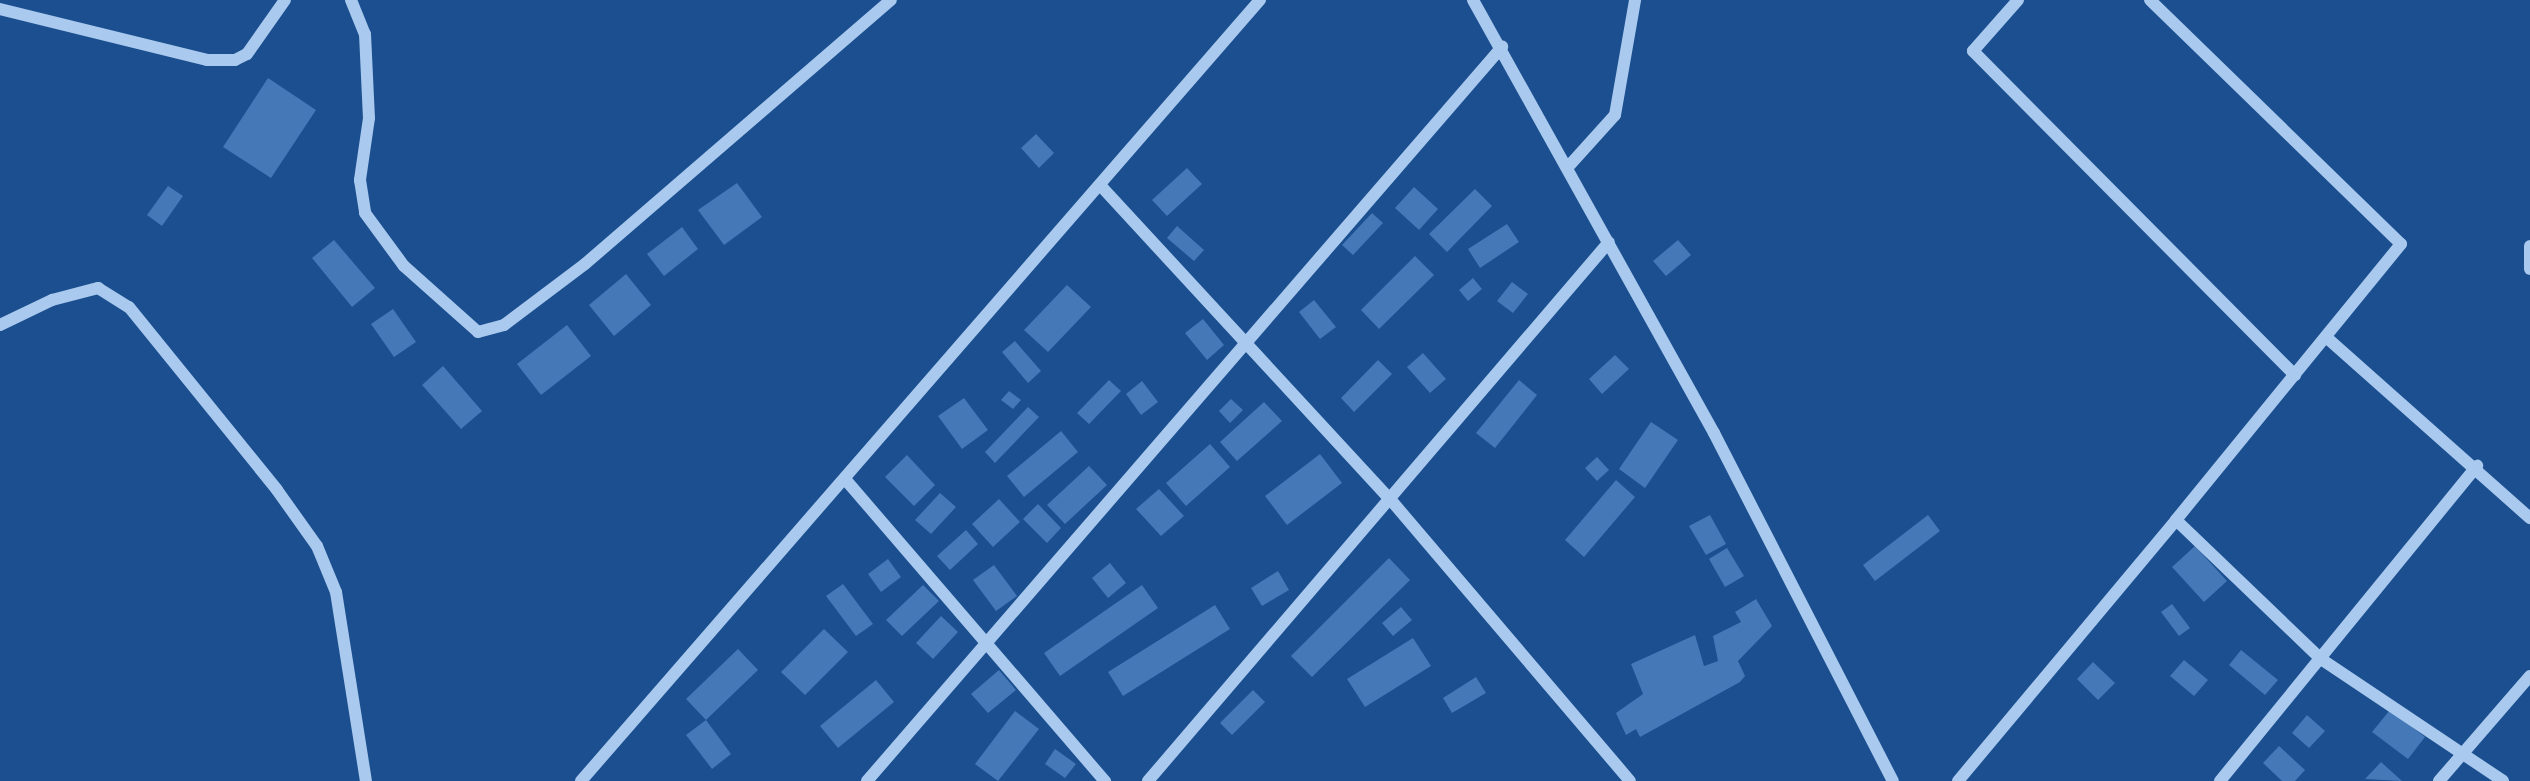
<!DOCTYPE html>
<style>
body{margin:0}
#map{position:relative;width:2530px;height:781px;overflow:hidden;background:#1b4f8f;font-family:"PT Sans Narrow",sans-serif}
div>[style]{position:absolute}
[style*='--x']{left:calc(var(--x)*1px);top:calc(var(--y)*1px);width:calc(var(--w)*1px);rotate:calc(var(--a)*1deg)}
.building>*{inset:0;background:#4478b7}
.minor>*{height:12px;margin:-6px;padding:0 6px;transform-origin:6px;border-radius:6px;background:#a9c9ee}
span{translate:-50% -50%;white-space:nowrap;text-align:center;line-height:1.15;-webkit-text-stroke:7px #1b4f8f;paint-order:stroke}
</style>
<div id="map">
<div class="building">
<i style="clip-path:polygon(268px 78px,316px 110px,271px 178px,223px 147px)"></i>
<i style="clip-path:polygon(1036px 134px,1054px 153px,1039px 168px,1021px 148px)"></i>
<i style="clip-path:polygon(1187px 168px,1202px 184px,1167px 216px,1152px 200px)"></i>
<i style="clip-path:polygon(737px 183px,762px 217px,724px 245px,698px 210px)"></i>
<i style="clip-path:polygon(168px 186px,183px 196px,162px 226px,147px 215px)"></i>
<i style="clip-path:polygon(1414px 187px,1438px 209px,1419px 230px,1395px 208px)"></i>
<i style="clip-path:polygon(1475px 189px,1492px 206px,1447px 252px,1429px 234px)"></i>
<i style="clip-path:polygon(1372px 213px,1383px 223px,1353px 255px,1342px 245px)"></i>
<i style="clip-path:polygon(1507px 224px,1519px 242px,1480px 268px,1468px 249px)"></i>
<i style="clip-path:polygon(1177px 226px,1204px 250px,1194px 261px,1167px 238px)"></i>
<i style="clip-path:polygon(682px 227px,698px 249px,664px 276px,647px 254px)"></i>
<i style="clip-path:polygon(334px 240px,375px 288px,352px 307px,312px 258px)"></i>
<i style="clip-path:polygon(1678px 240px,1691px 255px,1666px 276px,1653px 261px)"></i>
<i style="clip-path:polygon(1415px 256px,1434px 275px,1379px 329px,1361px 310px)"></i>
<i style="clip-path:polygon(626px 274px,651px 305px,614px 336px,589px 305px)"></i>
<i style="clip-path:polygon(1473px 278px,1482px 289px,1468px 301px,1459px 290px)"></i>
<i style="clip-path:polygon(1512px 282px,1528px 294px,1513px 313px,1497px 301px)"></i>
<i style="clip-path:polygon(1067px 285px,1091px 307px,1048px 352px,1024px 330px)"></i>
<i style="clip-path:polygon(1314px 300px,1336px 327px,1320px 339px,1299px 312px)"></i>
<i style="clip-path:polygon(393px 309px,416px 342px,394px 357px,371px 324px)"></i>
<i style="clip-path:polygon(1203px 319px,1224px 345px,1207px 360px,1185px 333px)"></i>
<i style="clip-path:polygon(567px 325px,591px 356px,541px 395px,517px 364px)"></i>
<i style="clip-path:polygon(1015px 341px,1041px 371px,1028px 383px,1002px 352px)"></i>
<i style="clip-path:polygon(1423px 353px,1446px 379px,1430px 393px,1407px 367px)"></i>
<i style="clip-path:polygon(1615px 355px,1629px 369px,1602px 394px,1589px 379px)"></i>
<i style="clip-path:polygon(1378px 360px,1392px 374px,1354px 412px,1341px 398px)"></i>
<i style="clip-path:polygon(443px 366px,482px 411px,461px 429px,422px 385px)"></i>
<i style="clip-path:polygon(1109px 380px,1121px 391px,1089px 424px,1077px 413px)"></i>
<i style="clip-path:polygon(1519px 380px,1537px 395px,1495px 448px,1476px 433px)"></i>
<i style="clip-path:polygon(1142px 381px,1158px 402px,1141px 415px,1126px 394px)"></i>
<i style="clip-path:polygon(1009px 391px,1021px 400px,1013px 409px,1001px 400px)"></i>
<i style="clip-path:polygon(964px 398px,988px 430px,962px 449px,938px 416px)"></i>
<i style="clip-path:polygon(1231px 399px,1243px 410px,1230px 423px,1219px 411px)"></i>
<i style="clip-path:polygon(1264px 402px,1282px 421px,1237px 461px,1220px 442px)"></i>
<i style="clip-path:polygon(1028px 407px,1039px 417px,995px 463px,985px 452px)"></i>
<i style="clip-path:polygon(1651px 422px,1678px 440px,1645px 488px,1619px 469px)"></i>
<i style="clip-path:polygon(1061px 431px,1078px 452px,1024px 497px,1007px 476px)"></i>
<i style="clip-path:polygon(1210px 444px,1230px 467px,1186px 506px,1166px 483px)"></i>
<i style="clip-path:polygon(1320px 454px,1342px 483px,1287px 525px,1265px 496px)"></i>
<i style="clip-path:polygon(907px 455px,935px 485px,914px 506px,885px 477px)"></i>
<i style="clip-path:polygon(1597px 457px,1609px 470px,1597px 481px,1585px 468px)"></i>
<i style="clip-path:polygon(1089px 466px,1107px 485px,1065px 524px,1047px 505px)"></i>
<i style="clip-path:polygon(1616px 480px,1635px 497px,1584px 557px,1565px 540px)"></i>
<i style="clip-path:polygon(1159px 489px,1184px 516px,1161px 536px,1136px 509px)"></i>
<i style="clip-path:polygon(940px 493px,956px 507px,931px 534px,915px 520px)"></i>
<i style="clip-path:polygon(999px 499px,1020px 522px,993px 547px,972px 524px)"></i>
<i style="clip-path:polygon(1038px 504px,1061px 528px,1047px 543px,1023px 519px)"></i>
<i style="clip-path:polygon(1710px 515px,1726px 544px,1706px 555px,1689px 526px)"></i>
<i style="clip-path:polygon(1928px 515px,1940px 531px,1875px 581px,1863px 565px)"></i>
<i style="clip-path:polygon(966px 530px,978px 544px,950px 570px,937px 556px)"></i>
<i style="clip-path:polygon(2195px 546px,2227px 581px,2204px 602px,2172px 567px)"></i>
<i style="clip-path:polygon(1727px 548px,1744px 576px,1725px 587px,1709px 559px)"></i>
<i style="clip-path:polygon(1389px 558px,1410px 580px,1312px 677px,1291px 656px)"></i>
<i style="clip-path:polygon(888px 559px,901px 577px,881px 592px,868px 574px)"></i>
<i style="clip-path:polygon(1110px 563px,1126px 583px,1108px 598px,1092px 578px)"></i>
<i style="clip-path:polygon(994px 565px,1017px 596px,996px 611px,973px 580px)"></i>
<i style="clip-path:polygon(1278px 571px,1289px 590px,1262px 606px,1251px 588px)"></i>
<i style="clip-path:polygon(843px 584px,873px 624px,856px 636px,826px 596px)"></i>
<i style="clip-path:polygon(923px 585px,939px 601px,902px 636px,886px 620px)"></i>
<i style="clip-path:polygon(1142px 585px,1158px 608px,1060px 676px,1044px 653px)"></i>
<i style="clip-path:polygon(1756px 599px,1772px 626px,1738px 661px,1745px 676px,1740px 682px,1640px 737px,1636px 729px,1626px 735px,1616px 713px,1643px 694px,1631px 664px,1695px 635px,1704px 666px,1718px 661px,1713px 636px,1741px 622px,1735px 612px)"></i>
<i style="clip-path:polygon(2172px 604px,2190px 628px,2179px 636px,2161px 612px)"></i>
<i style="clip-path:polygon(1215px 605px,1230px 629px,1123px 696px,1108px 672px)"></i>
<i style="clip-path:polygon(1401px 607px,1412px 620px,1393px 636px,1382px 623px)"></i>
<i style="clip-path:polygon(941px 616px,958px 632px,933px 659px,916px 643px)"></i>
<i style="clip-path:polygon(824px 629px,848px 652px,805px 695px,781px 672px)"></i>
<i style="clip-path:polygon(1413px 638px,1431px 666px,1365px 707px,1347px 679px)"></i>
<i style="clip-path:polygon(738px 649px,758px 670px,706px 720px,686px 699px)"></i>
<i style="clip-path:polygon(2241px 650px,2278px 680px,2265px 695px,2229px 665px)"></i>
<i style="clip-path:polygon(2184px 660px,2208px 680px,2194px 696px,2170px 676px)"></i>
<i style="clip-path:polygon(2093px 662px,2115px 683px,2098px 700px,2077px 679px)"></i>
<i style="clip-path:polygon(999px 670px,1016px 690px,988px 713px,971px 694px)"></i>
<i style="clip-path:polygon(1476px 677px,1486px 693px,1452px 713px,1443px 698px)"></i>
<i style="clip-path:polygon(876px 680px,894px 702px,838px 748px,820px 726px)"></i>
<i style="clip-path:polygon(1253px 690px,1265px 702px,1232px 735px,1220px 723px)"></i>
<i style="clip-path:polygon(2390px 710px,2425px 737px,2408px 759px,2372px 732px)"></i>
<i style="clip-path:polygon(1015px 711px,1039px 729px,998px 781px,975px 764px)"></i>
<i style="clip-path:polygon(2307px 715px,2325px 731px,2309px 748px,2292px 733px)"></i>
<i style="clip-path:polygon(706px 720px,731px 754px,712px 769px,686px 735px)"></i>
<i style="clip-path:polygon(2279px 746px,2305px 770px,2295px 781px,2282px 781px,2263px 763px)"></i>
<i style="clip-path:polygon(1055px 749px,1076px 764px,1065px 778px,1045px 764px)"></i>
<i style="clip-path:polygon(2381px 762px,2402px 781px,2365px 779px)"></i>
</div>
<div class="minor">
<i style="--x:351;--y:0;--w:37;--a:68"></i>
<i style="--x:365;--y:34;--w:84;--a:87.3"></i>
<i style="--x:369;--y:118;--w:63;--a:98.3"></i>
<i style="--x:360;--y:180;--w:33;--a:81"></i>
<i style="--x:365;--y:213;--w:66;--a:53.7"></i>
<i style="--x:404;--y:266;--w:99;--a:41.7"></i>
<i style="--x:478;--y:332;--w:27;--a:-15"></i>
<i style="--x:504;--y:325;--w:101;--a:-37"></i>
<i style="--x:585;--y:264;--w:404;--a:-40.8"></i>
<i style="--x:1473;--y:0;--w:496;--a:60.9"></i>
<i style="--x:1714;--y:433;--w:391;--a:62.8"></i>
<i style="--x:2018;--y:0;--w:68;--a:131.4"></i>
<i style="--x:1973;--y:51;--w:457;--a:45.2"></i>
<i style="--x:2150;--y:0;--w:350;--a:44.2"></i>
<i style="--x:2401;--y:244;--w:356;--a:129.2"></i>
<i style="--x:0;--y:9;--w:213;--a:13.8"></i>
<i style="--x:207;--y:60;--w:28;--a:0"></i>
<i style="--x:235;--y:60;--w:13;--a:-27"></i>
<i style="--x:247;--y:54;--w:66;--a:-54.9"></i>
<i style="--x:1568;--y:167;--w:70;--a:-47.9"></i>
<i style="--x:1615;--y:115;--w:117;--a:-80.1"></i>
<i style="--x:1100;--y:185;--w:427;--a:47.3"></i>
<i style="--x:1390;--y:499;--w:370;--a:49.6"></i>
<i style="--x:2530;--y:246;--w:23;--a:90"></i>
<i style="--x:0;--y:325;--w:58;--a:-25.7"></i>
<i style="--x:52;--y:300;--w:48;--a:-14.6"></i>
<i style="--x:98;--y:288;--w:36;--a:32"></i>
<i style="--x:129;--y:307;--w:235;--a:51"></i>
<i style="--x:277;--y:490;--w:69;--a:54.5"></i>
<i style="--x:317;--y:546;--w:50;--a:67.6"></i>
<i style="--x:336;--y:592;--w:191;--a:81"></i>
<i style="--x:2326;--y:337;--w:273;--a:41.6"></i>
<i style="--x:845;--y:479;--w:399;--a:49.3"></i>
<i style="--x:581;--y:781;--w:1035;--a:-49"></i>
<i style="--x:867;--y:781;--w:971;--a:-49.14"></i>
<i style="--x:1148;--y:781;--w:709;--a:-49.46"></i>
<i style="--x:1958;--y:781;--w:340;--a:-50.1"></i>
<i style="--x:2176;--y:520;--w:201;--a:43.8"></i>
<i style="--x:2321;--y:659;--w:219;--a:33.8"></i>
<i style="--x:2220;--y:781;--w:407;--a:-50.8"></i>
<i style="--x:2439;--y:781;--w:139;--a:-49.1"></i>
</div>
</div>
